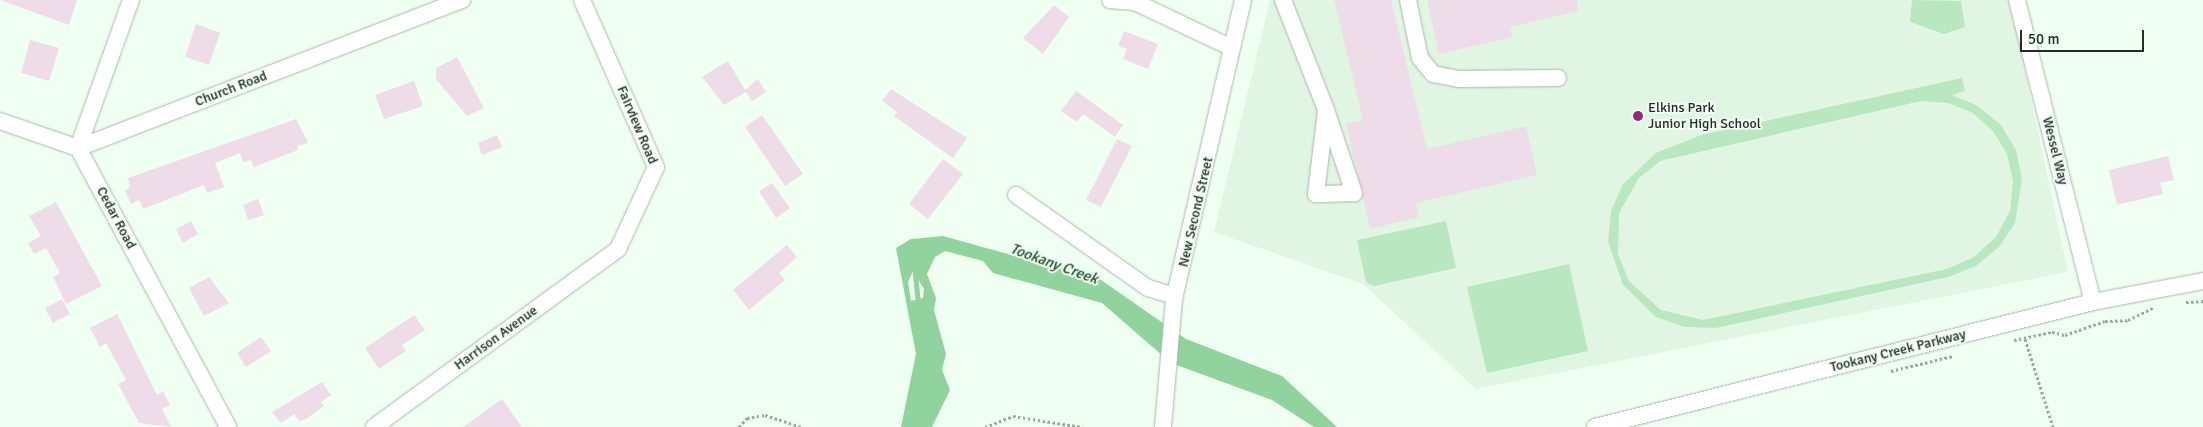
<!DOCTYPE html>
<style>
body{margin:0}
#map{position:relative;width:2203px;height:427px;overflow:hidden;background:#effff1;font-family:Signika,sans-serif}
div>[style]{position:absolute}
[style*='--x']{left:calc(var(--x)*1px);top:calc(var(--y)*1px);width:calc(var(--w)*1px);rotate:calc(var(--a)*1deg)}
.built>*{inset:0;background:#e0f6e3}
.green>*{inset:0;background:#b9e8c0}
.water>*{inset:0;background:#90d39c}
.stream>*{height:5px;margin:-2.5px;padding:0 2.5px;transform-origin:2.5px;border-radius:2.5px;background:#90d39c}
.building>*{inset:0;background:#eedde9}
.path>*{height:3px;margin-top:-1.5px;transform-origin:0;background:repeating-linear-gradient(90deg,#9ca89e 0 2.5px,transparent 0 5px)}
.roads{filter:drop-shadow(0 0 1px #a9b8ab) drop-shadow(0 0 1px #a9b8ab)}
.minor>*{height:16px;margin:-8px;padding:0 8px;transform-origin:8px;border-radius:8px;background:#fff}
.dots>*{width:14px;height:14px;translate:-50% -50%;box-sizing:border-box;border:2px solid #effff1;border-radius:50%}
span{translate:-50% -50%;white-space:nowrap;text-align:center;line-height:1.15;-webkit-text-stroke:4px #effff1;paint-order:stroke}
.street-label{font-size:14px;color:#252b26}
.poi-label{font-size:14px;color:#252b26}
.left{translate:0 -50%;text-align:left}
.water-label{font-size:15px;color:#184825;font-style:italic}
.scale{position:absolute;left:2020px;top:30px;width:124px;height:22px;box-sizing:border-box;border:2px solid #252b26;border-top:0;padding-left:6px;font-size:15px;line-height:18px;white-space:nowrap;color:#252b26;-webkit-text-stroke:4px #effff1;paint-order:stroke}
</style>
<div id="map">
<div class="built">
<i style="clip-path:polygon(1270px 0,2010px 0,2068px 272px,1476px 389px,1363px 284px,1214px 232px)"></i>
</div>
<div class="green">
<i style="clip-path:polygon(1912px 0,1961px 1px,1965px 27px,1944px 34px,1910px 22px)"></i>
<i style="clip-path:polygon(evenodd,1962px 78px,1965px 91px,1952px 95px,1978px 106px,2001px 125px,2016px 150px,2022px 179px,2015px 223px,1999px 247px,1976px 266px,1948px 277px,1716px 328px,1685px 327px,1656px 317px,1623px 285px,1608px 242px,1611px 211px,1623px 184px,1656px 153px,1701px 135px,1962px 78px,1921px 101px,1948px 103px,1973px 113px,1993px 131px,2007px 154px,2013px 181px,2010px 211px,1996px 237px,1974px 257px,1947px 269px,1703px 320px,1661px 310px,1629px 281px,1618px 254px,1619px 213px,1639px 178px,1660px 161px,1921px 101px)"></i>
<i style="clip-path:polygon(1446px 221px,1456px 268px,1374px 286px,1366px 282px,1357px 240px)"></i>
<i style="clip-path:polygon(1569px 264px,1588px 351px,1487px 373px,1467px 287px)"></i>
</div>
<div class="water">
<i style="clip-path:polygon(evenodd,943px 236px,1101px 280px,1186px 339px,1282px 376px,1337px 427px,1314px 427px,1272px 400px,1171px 363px,1102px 303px,993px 273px,983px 261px,945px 251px,935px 257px,927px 274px,936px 298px,934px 310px,946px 354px,942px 370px,950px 390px,932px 427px,901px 427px,916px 354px,896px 248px,911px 239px,943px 236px,913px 271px,924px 289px,923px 298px,911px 301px,908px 282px,913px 271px)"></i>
</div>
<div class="stream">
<i style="--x:914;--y:265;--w:38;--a:84"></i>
</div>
<div class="building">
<i style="clip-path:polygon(0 0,77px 0,69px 25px)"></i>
<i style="clip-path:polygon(1334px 0,1391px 0,1427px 149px,1526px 126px,1537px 175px,1416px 203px,1419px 217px,1370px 229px,1346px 124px,1363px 120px)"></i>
<i style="clip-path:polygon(1427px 0,1577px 0,1579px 11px,1510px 27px,1512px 37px,1439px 54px)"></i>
<i style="clip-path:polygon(1054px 5px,1069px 17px,1043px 54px,1023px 38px)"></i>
<i style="clip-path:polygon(196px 24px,220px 33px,209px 65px,185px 57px)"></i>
<i style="clip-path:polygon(1124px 31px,1158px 44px,1148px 69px,1123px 59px,1127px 49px,1118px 46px)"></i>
<i style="clip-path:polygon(30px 40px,59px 48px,49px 81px,21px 73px)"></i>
<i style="clip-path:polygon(457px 57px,484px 108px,467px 116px,436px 79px,436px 68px)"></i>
<i style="clip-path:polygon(728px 61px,745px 90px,758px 79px,766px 92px,752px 101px,746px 92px,724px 105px,702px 77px)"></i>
<i style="clip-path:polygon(414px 81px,423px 106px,384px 119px,375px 95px)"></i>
<i style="clip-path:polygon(891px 89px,967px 138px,953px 158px,894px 116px,897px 112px,882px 101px)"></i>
<i style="clip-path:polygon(1076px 91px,1123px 125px,1115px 137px,1083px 114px,1077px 122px,1061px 111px)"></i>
<i style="clip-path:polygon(762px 115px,803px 174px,785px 186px,745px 127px)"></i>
<i style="clip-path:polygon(296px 119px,308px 143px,297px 146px,298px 150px,254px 167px,251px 160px,243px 162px,240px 153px,215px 163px,224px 187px,207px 193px,204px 185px,143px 209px,139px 200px,131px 204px,125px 190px,130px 188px,128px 178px)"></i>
<i style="clip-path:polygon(497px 135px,502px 147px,482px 155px,478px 143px)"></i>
<i style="clip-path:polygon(1117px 139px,1132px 146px,1101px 207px,1086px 200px)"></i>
<i style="clip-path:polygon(2168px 156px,2174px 180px,2160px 183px,2163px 194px,2117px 205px,2109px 170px)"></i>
<i style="clip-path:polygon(943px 159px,963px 174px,928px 219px,909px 204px)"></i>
<i style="clip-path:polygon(772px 183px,790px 208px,776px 218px,759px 191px)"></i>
<i style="clip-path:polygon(258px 199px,264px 215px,248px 220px,243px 205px)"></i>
<i style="clip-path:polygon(56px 202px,102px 286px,66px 304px,53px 277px,60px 273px,46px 248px,34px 254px,28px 243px,41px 236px,29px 216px)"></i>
<i style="clip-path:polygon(191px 221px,198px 234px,183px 243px,176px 229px)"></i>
<i style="clip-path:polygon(787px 245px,797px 257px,779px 273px,785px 280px,749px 310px,733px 290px)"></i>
<i style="clip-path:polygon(209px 277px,229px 303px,204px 316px,189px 288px)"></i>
<i style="clip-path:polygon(62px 299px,70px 314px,53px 323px,45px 308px)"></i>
<i style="clip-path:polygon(117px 314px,157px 395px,163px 391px,170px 405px,162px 409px,171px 427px,139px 423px,118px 384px,126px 380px,106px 343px,100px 347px,90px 328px)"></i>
<i style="clip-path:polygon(414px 315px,425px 330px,402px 345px,406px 351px,379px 369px,365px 348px)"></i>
<i style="clip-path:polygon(261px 337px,271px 351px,246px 367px,237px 353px)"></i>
<i style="clip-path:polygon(322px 382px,331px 395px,321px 402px,324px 406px,306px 419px,299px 421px,294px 414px,281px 423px,272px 412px)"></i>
<i style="clip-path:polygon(502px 399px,522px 427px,463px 427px)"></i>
</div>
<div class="path">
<i style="--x:2186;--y:302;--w:17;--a:-3"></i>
<i style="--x:2025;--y:339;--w:92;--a:72.3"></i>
<i style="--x:2014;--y:340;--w:39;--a:-12"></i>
<i style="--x:2052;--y:332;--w:13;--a:13"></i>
<i style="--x:2065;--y:335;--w:42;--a:-19.3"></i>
<i style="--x:2105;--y:321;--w:23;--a:-2"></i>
<i style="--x:2128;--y:320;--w:28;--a:-26"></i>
<i style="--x:1891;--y:371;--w:64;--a:-13.6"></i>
<i style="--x:739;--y:427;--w:12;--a:-48"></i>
<i style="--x:747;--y:418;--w:18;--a:-9"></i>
<i style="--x:765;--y:415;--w:39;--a:18"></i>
<i style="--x:985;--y:427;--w:30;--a:-21"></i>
<i style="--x:1013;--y:416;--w:70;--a:9.1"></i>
</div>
<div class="roads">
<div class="minor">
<i style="--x:131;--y:0;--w:157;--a:109.7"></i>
<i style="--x:78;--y:148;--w:317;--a:61.7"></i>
<i style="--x:1110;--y:0;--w:25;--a:5"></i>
<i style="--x:1135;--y:2;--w:107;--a:25.4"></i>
<i style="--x:1283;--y:0;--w:118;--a:68.6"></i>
<i style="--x:1326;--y:110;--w:88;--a:71.4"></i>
<i style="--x:1354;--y:193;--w:38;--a:178"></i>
<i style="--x:1316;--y:194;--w:85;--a:-83.2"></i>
<i style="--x:1408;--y:0;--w:59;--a:78.3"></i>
<i style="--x:1420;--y:58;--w:21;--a:51"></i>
<i style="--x:1433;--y:74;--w:25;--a:11"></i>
<i style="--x:1458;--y:79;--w:100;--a:-0.6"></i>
<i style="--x:2017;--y:0;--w:311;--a:75.9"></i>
<i style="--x:0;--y:121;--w:83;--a:19.1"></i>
<i style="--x:78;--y:148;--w:412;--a:-21.1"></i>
<i style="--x:1016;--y:195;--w:161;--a:35.2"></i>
<i style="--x:1148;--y:288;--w:28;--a:17"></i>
<i style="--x:374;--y:427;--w:302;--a:-36.1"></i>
<i style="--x:618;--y:249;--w:90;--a:-65.1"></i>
<i style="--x:656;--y:167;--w:183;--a:-113.9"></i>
<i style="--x:1163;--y:427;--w:128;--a:-85.1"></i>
<i style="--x:1174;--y:299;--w:307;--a:-77"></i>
<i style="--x:1595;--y:427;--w:513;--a:-14.09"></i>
<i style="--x:2093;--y:302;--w:112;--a:-10.8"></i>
</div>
</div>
<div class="dots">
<i style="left:1638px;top:116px;background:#972684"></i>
</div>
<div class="street-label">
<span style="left:231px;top:89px;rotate:-21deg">Church Road</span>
<span style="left:637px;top:125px;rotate:67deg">Fairview Road</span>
<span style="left:2055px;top:151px;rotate:76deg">Wessel Way</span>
<span style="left:1196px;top:212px;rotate:-77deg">New Second Street</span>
<span style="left:116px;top:218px;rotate:62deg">Cedar Road</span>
<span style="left:496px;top:338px;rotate:-36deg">Harrison Avenue</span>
<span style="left:1898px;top:351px;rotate:-14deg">Tookany Creek Parkway</span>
</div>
<div class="poi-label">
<span class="left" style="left:1648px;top:116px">Elkins Park<br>Junior High School</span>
</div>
<div class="water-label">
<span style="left:1054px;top:264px;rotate:20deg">Tookany Creek</span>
</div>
<div class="scale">50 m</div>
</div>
